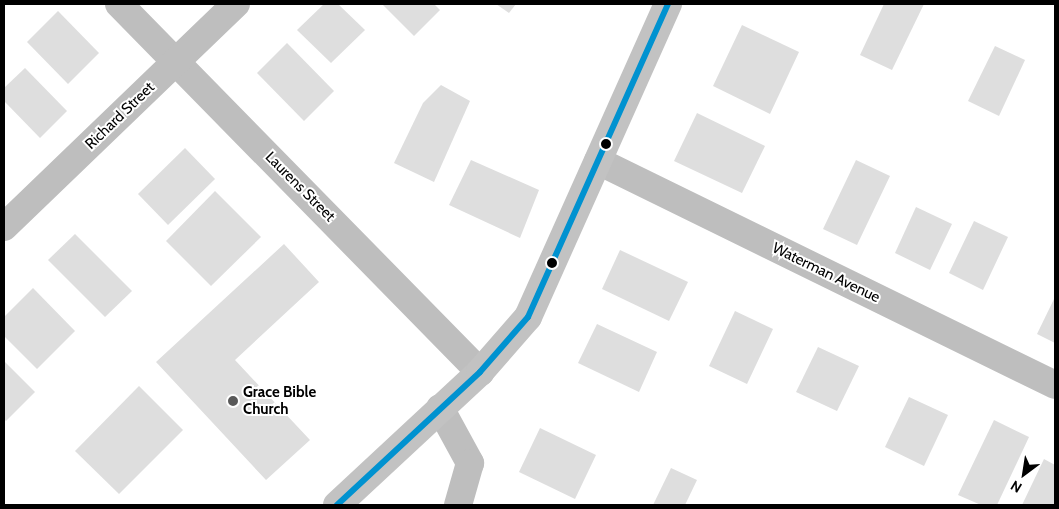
<!DOCTYPE html>
<style>
body{margin:0}
#map{position:relative;width:1059px;height:509px;overflow:hidden;background:#fff;font-family:Cabin,sans-serif}
div>[style]{position:absolute}
[style*='--x']{left:calc(var(--x)*1px);top:calc(var(--y)*1px);width:calc(var(--w)*1px);rotate:calc(var(--a)*1deg)}
.building>*{inset:0;background:#dedede}
.minor>*{height:28px;margin:-14px;padding:0 14px;transform-origin:14px;border-radius:14px;background:#bebebe}
.tertiary>*{height:28px;margin:-14px;padding:0 14px;transform-origin:14px;border-radius:14px;background:#bebebe}
.secondary>*{height:28px;margin:-14px;padding:0 14px;transform-origin:14px;border-radius:14px;background:#c2c2c2}
.bus-1>*{height:6px;margin:-3px;padding:0 3px;transform-origin:3px;border-radius:3px;background:#0092d0}
.dots>*{width:14px;height:14px;translate:-50% -50%;box-sizing:border-box;border:2px solid #fff;border-radius:50%}
span{translate:-50% -50%;white-space:nowrap;text-align:center;line-height:1.15;-webkit-text-stroke:4px #fff;paint-order:stroke}
.street-label{font-size:15px;color:#000}
.poi-label{font-size:15px;color:#000;font-weight:700}
.left{translate:0 -50%;text-align:left}
.frame{position:absolute;inset:0;border:5px solid #000;pointer-events:none}
.north{position:absolute;left:999px;top:449px;width:50px;height:50px;-webkit-text-stroke:4px #fff;paint-order:stroke;rotate:211deg;font-size:14px;font-weight:700;line-height:20px;text-align:center;color:#000}
.north::after{content:'';display:block;margin:auto;width:18px;height:22px;background:#000;clip-path:polygon(50% 0,100% 100%,50% 72%,0 100%)}
</style>
<div id="map">
<div class="building">
<i style="clip-path:polygon(324px 4px,338px 4px,365px 30px,331px 63px,297px 30px)"></i>
<i style="clip-path:polygon(382px 4px,434px 4px,440px 10px,414px 36px)"></i>
<i style="clip-path:polygon(496px 4px,516px 4px,509px 13px)"></i>
<i style="clip-path:polygon(884px 4px,924px 4px,892px 70px,860px 55px)"></i>
<i style="clip-path:polygon(58px 11px,99px 53px,68px 84px,27px 42px)"></i>
<i style="clip-path:polygon(742px 25px,799px 52px,770px 114px,713px 86px)"></i>
<i style="clip-path:polygon(287px 43px,334px 91px,304px 121px,257px 73px)"></i>
<i style="clip-path:polygon(995px 46px,1025px 60px,999px 116px,968px 101px)"></i>
<i style="clip-path:polygon(25px 68px,67px 111px,40px 138px,4px 101px,4px 88px)"></i>
<i style="clip-path:polygon(441px 85px,470px 101px,434px 182px,394px 163px,423px 103px)"></i>
<i style="clip-path:polygon(697px 113px,765px 146px,742px 193px,674px 161px)"></i>
<i style="clip-path:polygon(185px 148px,215px 179px,168px 225px,138px 194px)"></i>
<i style="clip-path:polygon(471px 160px,539px 190px,520px 238px,449px 205px)"></i>
<i style="clip-path:polygon(856px 160px,890px 176px,857px 245px,823px 229px)"></i>
<i style="clip-path:polygon(215px 191px,261px 237px,211px 286px,166px 241px)"></i>
<i style="clip-path:polygon(916px 207px,952px 224px,930px 270px,895px 253px)"></i>
<i style="clip-path:polygon(974px 221px,1008px 237px,983px 290px,949px 273px)"></i>
<i style="clip-path:polygon(75px 234px,132px 291px,105px 317px,48px 260px)"></i>
<i style="clip-path:polygon(284px 244px,319px 282px,235px 360px,310px 440px,266px 480px,156px 362px)"></i>
<i style="clip-path:polygon(620px 250px,688px 282px,669px 321px,602px 289px)"></i>
<i style="clip-path:polygon(33px 288px,75px 331px,37px 369px,4px 336px,4px 317px)"></i>
<i style="clip-path:polygon(1055px 297px,1055px 343px,1037px 334px)"></i>
<i style="clip-path:polygon(735px 311px,773px 329px,747px 384px,709px 366px)"></i>
<i style="clip-path:polygon(597px 324px,657px 352px,639px 392px,578px 363px)"></i>
<i style="clip-path:polygon(818px 347px,859px 366px,837px 411px,796px 392px)"></i>
<i style="clip-path:polygon(4px 361px,35px 392px,6px 421px,4px 419px)"></i>
<i style="clip-path:polygon(139px 386px,183px 430px,119px 494px,75px 451px)"></i>
<i style="clip-path:polygon(909px 397px,948px 415px,924px 466px,885px 447px)"></i>
<i style="clip-path:polygon(994px 420px,1029px 437px,997px 505px,981px 505px,958px 495px)"></i>
<i style="clip-path:polygon(540px 428px,596px 455px,575px 499px,519px 472px)"></i>
<i style="clip-path:polygon(1044px 459px,1055px 465px,1055px 505px,1022px 505px)"></i>
<i style="clip-path:polygon(671px 468px,697px 480px,685px 505px,653px 505px)"></i>
</div>
<div class="minor">
<i style="--x:119;--y:4;--w:516;--a:45.55"></i>
<i style="--x:598;--y:161;--w:509;--a:26.11"></i>
<i style="--x:4;--y:227;--w:322;--a:-43.9"></i>
</div>
<div class="tertiary">
<i style="--x:440;--y:408;--w:63;--a:61.4"></i>
<i style="--x:470;--y:463;--w:44;--a:105.9"></i>
</div>
<div class="secondary">
<i style="--x:337;--y:505;--w:195;--a:-42.9"></i>
<i style="--x:480;--y:372;--w:73;--a:-48.9"></i>
<i style="--x:528;--y:317;--w:343;--a:-65.9"></i>
</div>
<div class="bus-1">
<i style="--x:337;--y:505;--w:195;--a:-42.9"></i>
<i style="--x:480;--y:372;--w:73;--a:-48.9"></i>
<i style="--x:528;--y:317;--w:343;--a:-65.9"></i>
</div>
<div class="dots">
<i style="left:606px;top:144px;background:#000"></i>
<i style="left:552px;top:263px;background:#000"></i>
<i style="left:233px;top:401px;background:#595959"></i>
</div>
<div class="street-label">
<span style="left:120px;top:116px;rotate:-44deg">Richard Street</span>
<span style="left:300px;top:187px;rotate:45deg">Laurens Street</span>
<span style="left:826px;top:273px;rotate:26deg">Waterman Avenue</span>
</div>
<div class="poi-label">
<span class="left" style="left:243px;top:401px">Grace Bible<br>Church</span>
</div>
<div class="frame"></div>
<div class="north">N</div>
</div>
